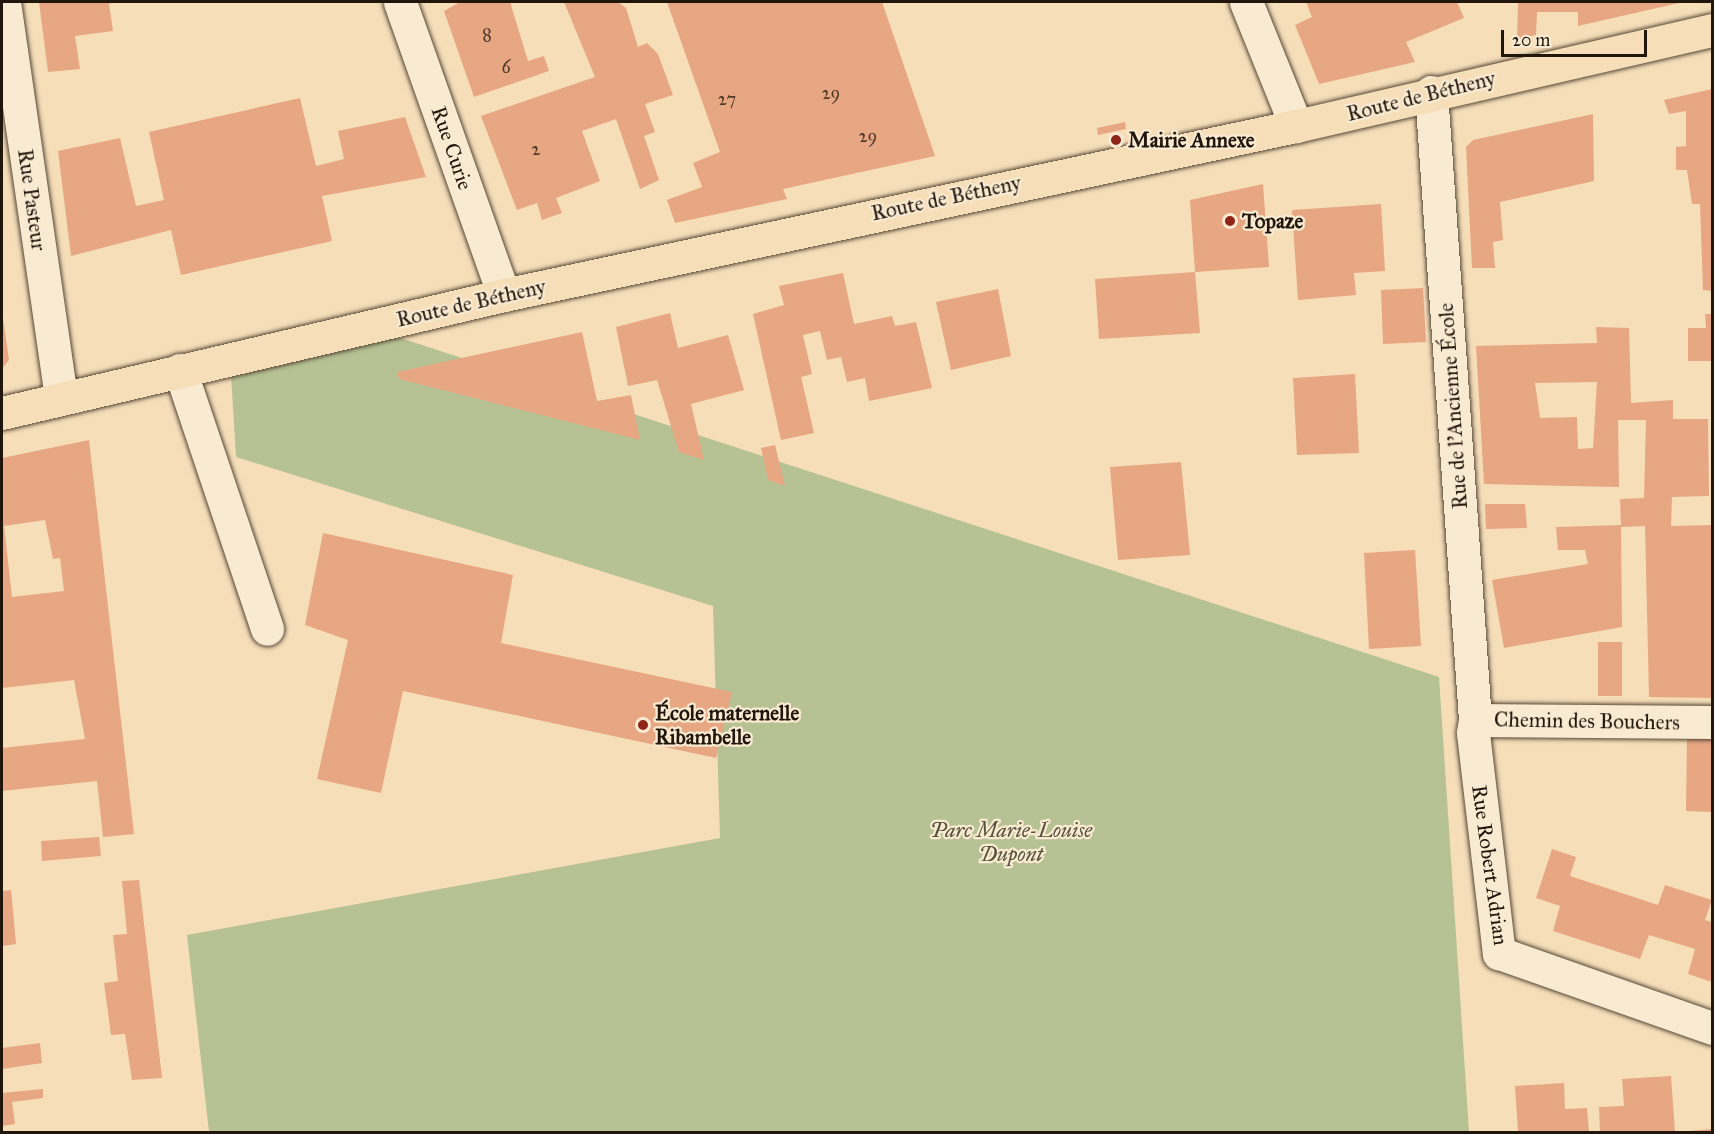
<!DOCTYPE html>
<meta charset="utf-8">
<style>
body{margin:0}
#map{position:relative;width:1714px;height:1134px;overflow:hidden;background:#f6deb9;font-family:"IM FELL Great Primer",serif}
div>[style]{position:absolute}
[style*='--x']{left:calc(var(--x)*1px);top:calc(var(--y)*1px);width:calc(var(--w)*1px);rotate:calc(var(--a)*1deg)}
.green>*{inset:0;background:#b6c294}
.building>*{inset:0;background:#e7a782}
.roads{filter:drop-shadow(0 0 2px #564837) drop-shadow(0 0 2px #564837)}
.minor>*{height:33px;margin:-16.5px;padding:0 16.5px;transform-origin:16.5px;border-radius:16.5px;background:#f9ead2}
.major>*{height:33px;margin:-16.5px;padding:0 16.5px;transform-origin:16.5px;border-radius:16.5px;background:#f6deb9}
.dots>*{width:16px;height:16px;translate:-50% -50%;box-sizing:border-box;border:3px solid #f9ead2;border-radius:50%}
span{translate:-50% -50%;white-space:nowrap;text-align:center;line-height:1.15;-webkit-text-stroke:4.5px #f9ead2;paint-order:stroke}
.number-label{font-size:18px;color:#523a2a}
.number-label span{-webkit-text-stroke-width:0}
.street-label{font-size:21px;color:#21160c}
.poi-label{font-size:21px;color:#21160c;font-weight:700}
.left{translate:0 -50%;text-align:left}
.park-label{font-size:21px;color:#55523c;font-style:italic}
.frame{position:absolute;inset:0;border:3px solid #21160c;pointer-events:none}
.scale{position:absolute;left:1501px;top:30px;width:146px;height:27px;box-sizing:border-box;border:3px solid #21160c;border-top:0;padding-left:8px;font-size:18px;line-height:21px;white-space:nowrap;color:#21160c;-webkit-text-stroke:4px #f9ead2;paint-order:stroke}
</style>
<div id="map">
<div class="green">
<i style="clip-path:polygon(367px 327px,1439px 677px,1469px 1132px,209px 1132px,187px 935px,720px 838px,713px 606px,236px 457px,230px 359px)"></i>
</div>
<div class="building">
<i style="clip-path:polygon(39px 2px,114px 2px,109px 4px,113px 31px,75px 36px,80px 69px,48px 72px)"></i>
<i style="clip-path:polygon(460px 2px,510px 2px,528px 61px,544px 56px,549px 71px,474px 97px,444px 11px)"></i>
<i style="clip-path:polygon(564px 2px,618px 2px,626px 8px,638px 47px,647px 43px,658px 54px,673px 95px,645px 104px,655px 132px,644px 136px,659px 180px,640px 189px,616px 119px,582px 131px,600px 181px,556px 198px,562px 213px,542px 220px,537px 203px,517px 210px,481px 116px,595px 77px)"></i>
<i style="clip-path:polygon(667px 2px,882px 2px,935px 156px,783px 189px,787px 199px,675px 223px,667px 200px,702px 187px,693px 163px,720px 152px)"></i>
<i style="clip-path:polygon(1306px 2px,1457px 2px,1464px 18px,1406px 42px,1415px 62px,1319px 84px,1295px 25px,1312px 17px)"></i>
<i style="clip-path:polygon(1518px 2px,1683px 2px,1578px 26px,1578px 12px,1537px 12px,1536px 35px,1517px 39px)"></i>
<i style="clip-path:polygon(1712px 89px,1712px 291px,1703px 290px,1700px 204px,1692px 204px,1687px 170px,1676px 170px,1676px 147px,1686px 146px,1686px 111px,1669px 114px,1664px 100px)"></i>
<i style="clip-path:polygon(300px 98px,316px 166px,344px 159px,338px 131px,405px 117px,426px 177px,322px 196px,332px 241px,181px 275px,171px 230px,71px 256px,58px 151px,120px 138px,136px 206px,164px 200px,149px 132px)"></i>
<i style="clip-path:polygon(1593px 114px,1594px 181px,1500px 202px,1503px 240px,1493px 242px,1495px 268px,1472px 268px,1466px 147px,1473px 140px)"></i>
<i style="clip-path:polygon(1125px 122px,1126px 129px,1098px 135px,1097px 128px)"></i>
<i style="clip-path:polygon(1263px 184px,1269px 267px,1195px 272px,1190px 200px)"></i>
<i style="clip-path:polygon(1381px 204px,1385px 271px,1354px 273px,1356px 295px,1298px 300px,1292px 210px)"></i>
<i style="clip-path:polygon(1195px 272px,1200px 333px,1099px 339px,1095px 279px)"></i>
<i style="clip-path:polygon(843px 273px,854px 324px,892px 316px,895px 326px,916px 322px,932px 388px,869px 401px,865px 378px,847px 382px,841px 357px,827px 360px,820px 331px,803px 335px,812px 374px,801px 377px,814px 433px,781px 440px,753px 314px,784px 305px,779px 286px)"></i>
<i style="clip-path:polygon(1423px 288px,1426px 342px,1383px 344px,1381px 290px)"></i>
<i style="clip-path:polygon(998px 289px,1011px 356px,951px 370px,936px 302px)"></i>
<i style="clip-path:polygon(2px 312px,9px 360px,2px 369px)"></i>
<i style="clip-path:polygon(670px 313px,678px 348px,728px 335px,744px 390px,691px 404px,704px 460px,679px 452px,657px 380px,628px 386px,616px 327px)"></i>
<i style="clip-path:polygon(1705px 314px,1712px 314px,1712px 361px,1688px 361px,1688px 328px,1706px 328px)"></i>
<i style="clip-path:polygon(evenodd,1596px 327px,1629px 328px,1631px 403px,1673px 400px,1673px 419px,1708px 419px,1709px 496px,1672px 497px,1671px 526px,1712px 525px,1712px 698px,1649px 697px,1645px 526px,1621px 527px,1622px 627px,1504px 648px,1492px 580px,1588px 564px,1585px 550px,1558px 550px,1556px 527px,1621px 525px,1620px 499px,1644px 498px,1646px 420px,1618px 420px,1619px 487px,1484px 484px,1476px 346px,1597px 343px,1596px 327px,1597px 382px,1593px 448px,1578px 449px,1577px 417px,1540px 418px,1535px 383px,1597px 382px)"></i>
<i style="clip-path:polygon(582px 332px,597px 401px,631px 395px,640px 440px,399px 379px,397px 372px)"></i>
<i style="clip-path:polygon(1355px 374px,1359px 453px,1297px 455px,1293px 378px)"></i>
<i style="clip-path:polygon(evenodd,89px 440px,134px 834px,103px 837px,97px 781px,2px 791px,2px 748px,85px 739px,74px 680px,2px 688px,2px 458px,89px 440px,45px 520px,53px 559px,60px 558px,64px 591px,12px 597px,4px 526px,45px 520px)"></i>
<i style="clip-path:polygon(775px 445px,785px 486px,768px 480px,761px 448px)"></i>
<i style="clip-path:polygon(1181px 462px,1190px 555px,1118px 560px,1110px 467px)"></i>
<i style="clip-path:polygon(1485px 504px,1525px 504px,1527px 528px,1486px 529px)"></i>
<i style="clip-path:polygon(323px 533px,513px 575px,501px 643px,732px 692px,716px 758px,403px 691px,381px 793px,317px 779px,348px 640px,305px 625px)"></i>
<i style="clip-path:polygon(1415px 550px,1421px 646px,1369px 649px,1364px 553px)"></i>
<i style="clip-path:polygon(1598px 642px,1622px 642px,1622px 696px,1598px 696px)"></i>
<i style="clip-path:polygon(1687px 739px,1712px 739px,1712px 812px,1686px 811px)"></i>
<i style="clip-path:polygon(99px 837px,101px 856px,42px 861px,41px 841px)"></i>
<i style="clip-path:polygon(1552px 849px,1576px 857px,1570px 876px,1658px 905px,1665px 885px,1712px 900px,1705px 920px,1712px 922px,1712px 982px,1688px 974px,1695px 949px,1649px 935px,1640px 959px,1553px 931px,1560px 906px,1536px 898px)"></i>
<i style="clip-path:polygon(139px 880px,162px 1078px,132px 1080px,125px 1034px,111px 1035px,104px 983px,118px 981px,113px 935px,127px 934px,122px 881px)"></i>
<i style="clip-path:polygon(11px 890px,16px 944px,2px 946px,2px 891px)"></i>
<i style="clip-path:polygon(40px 1043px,42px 1063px,2px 1069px,2px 1048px)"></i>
<i style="clip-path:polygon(1671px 1076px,1675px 1132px,1600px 1132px,1599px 1107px,1624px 1106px,1622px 1079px)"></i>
<i style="clip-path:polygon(1564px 1083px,1565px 1109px,1587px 1108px,1589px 1132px,1518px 1132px,1515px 1086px)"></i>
<i style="clip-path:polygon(43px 1089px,43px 1098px,12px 1102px,15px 1124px,2px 1126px,2px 1093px)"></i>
<i style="clip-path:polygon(1712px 1129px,1712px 1132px,1689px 1132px,1689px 1131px)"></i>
</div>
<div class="roads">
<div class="minor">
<i style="--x:4;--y:2;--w:400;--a:81.8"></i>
<i style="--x:400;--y:2;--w:311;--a:70.5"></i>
<i style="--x:1246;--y:2;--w:134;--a:68"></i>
<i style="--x:1431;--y:92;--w:630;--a:85.99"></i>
<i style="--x:180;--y:370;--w:273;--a:71.4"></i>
<i style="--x:1712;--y:722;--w:237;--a:-179.5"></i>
<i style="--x:1475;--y:720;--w:13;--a:99"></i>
<i style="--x:1473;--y:733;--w:222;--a:83.3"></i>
<i style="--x:1499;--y:953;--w:226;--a:19.4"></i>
</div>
<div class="major">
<i style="--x:2;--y:413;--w:516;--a:-13.23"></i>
<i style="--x:504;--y:295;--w:810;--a:-12.05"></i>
<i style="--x:1296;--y:126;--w:427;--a:-13"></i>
</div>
</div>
<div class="dots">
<i style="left:1116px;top:140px;background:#8f2418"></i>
<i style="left:1230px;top:221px;background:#8f2418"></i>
<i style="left:643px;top:725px;background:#8f2418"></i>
</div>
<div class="number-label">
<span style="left:487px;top:35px">8</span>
<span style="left:506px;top:67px">6</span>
<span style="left:831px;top:93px">29</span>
<span style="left:727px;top:99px">27</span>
<span style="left:868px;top:136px">29</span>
<span style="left:536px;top:149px">2</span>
</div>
<div class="street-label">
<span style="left:1421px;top:96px;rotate:-14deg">Route de Bétheny</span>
<span style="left:452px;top:148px;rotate:71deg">Rue Curie</span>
<span style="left:946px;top:198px;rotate:-12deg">Route de Bétheny</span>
<span style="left:32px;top:200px;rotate:82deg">Rue Pasteur</span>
<span style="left:471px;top:303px;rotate:-13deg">Route de Bétheny</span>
<span style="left:1453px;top:406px;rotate:-94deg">Rue de l'Ancienne École</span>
<span style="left:1587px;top:721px;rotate:1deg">Chemin des Bouchers</span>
<span style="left:1490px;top:865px;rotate:82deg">Rue Robert Adrian</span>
</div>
<div class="poi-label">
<span class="left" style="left:1128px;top:140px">Mairie Annexe</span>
<span class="left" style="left:1242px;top:221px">Topaze</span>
<span class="left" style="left:655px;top:725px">École maternelle<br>Ribambelle</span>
</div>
<div class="park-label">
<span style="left:1011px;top:842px">Parc Marie-Louise<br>Dupont</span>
</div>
<div class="frame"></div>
<div class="scale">20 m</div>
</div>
